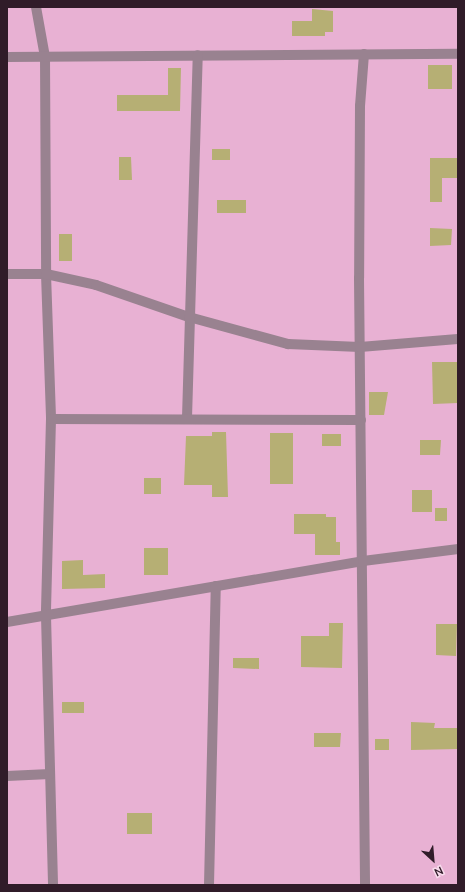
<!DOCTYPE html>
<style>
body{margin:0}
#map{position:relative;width:465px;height:892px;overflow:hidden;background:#e8b1d3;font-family:"Nunito Sans",sans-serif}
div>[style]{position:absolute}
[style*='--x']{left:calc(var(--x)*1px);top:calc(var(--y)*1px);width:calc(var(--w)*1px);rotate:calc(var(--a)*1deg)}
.building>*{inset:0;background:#b6af74}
.minor>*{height:10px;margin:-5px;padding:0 5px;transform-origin:5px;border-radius:5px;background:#998290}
span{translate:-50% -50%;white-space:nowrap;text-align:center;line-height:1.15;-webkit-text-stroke:4px #f8dbec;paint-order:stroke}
.frame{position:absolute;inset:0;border:8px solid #301c29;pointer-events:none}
.north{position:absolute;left:413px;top:840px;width:40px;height:40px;-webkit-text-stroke:3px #f8dbec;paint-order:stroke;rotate:154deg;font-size:11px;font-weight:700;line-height:16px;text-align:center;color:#301c29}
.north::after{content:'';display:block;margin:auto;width:14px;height:18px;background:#301c29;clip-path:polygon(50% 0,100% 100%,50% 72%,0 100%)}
</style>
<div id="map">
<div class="building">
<i style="clip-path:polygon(312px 9px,333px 11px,333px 32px,325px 32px,325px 36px,292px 36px,292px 21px,312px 21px)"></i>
<i style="clip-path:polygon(428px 65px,452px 65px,452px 89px,428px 89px)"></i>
<i style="clip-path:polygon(168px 68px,181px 68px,180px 111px,117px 111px,117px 95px,168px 95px)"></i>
<i style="clip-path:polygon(212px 149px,230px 149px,230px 160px,212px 160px)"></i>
<i style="clip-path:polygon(119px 157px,131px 157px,132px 180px,119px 180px)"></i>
<i style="clip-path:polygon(430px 158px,458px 158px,458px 178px,442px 178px,442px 202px,430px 202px)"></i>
<i style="clip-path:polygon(217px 200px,246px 200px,246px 213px,217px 213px)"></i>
<i style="clip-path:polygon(430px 228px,452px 229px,451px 245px,430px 246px)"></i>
<i style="clip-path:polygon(59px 234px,72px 234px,72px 261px,59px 261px)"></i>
<i style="clip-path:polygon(432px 362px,458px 362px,458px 403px,433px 404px)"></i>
<i style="clip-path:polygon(369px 392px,388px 392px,384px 415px,369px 415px)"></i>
<i style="clip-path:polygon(212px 432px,226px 432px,228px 497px,212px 497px,212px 485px,184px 485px,186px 436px,212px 436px)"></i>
<i style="clip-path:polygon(270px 433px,293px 433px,293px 484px,270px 484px)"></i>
<i style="clip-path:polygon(322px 434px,341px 434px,341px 446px,322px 446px)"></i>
<i style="clip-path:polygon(420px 440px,441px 440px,440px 455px,420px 455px)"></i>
<i style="clip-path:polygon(144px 478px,161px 478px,161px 494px,144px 494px)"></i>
<i style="clip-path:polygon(412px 490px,432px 490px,432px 512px,412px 512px)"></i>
<i style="clip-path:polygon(435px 508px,447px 508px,447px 521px,435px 521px)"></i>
<i style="clip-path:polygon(294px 514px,326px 514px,326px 517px,336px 517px,336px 542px,340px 542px,340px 555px,315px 555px,315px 534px,294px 534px)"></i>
<i style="clip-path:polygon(144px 548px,168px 548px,168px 575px,144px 575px)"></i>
<i style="clip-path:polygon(83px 560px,83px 575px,105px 574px,105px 588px,62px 589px,62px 561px)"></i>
<i style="clip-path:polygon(329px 623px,343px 623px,342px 668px,301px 667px,301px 636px,329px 636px)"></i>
<i style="clip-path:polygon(436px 624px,457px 624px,456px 656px,436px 655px)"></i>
<i style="clip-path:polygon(233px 658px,259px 658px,259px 669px,233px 668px)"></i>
<i style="clip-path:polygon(62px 702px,84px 702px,84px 713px,62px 713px)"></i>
<i style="clip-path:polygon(411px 722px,435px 723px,434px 728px,458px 728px,458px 749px,411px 750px)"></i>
<i style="clip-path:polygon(314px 733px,341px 733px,340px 747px,314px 747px)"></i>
<i style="clip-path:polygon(375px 739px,389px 739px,389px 750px,375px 750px)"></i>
<i style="clip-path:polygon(127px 813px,152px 813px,152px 834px,127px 834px)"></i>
</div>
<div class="minor">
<i style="--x:36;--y:7;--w:51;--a:79.8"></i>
<i style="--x:45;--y:57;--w:217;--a:89.7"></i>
<i style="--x:46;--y:274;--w:145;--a:88"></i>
<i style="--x:51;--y:419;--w:197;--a:91.5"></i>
<i style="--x:46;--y:616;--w:269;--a:88.5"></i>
<i style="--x:364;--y:54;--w:52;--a:94.4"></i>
<i style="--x:360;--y:106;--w:172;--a:90.3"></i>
<i style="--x:359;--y:278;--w:607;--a:89.43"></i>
<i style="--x:7;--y:57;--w:451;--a:-0.4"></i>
<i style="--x:7;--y:274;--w:39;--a:0"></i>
<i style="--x:46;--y:274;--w:51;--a:12.4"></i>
<i style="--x:96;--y:285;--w:98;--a:19"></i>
<i style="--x:189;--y:317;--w:103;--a:15.3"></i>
<i style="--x:288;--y:344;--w:72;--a:2.4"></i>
<i style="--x:360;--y:347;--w:98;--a:-4.7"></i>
<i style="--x:187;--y:418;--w:363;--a:-88.3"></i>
<i style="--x:51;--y:419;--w:310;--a:0.2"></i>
<i style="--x:7;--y:622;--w:361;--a:-9.7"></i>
<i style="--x:363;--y:561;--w:96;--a:-7.2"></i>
<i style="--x:7;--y:776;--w:43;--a:-2.7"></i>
<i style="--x:209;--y:885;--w:299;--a:-88.7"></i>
</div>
<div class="frame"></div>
<div class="north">N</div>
</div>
